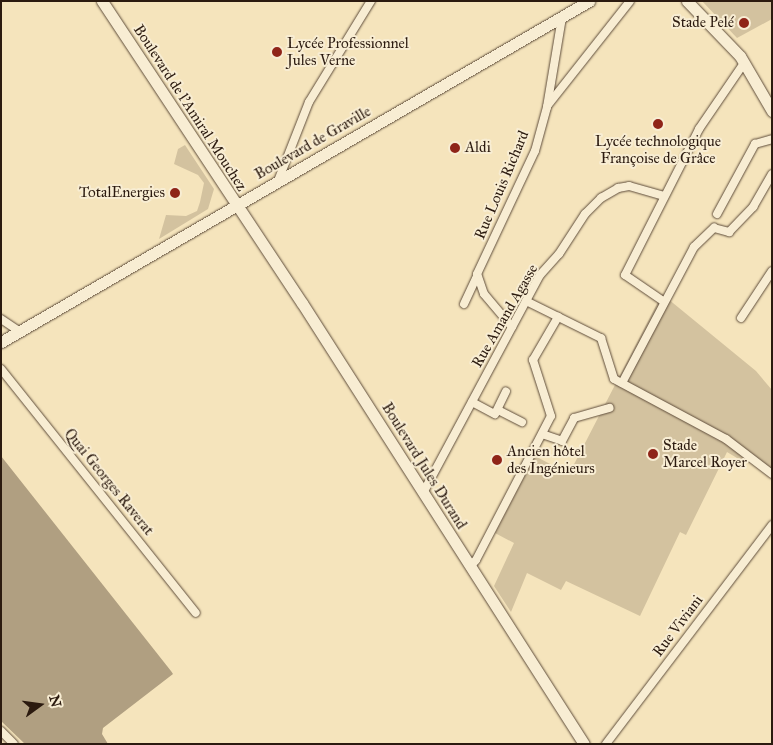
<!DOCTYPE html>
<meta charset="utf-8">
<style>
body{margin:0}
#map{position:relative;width:773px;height:745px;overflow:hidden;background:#f5e4bc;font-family:"IM FELL Great Primer",serif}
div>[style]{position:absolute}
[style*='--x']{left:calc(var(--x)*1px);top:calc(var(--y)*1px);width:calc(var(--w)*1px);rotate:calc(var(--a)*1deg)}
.green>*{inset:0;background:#d3c29f}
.water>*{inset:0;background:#b09f81}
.roads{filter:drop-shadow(0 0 1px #5e4c3a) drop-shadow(0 0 1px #5e4c3a)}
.street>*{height:8px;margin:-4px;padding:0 4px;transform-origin:4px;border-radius:4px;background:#f8edd3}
.secondary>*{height:11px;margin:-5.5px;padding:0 5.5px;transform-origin:5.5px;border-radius:5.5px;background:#f8edd3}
.dots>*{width:14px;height:14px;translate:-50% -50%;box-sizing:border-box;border:2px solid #f8edd3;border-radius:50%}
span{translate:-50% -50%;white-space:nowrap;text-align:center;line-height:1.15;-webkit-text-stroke:4px #f8edd3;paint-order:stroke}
.poi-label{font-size:15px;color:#2b1a0f}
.right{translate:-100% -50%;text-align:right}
.left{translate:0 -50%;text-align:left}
.street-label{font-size:15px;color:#2b1a0f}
.frame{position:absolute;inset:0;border:2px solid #2b1a0f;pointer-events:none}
.north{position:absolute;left:15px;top:680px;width:50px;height:50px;-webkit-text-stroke:4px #f8edd3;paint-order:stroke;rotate:76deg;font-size:14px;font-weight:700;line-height:20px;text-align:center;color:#2b1a0f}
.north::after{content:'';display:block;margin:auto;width:18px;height:22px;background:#2b1a0f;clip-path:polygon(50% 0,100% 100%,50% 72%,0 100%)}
</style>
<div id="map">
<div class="green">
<i style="clip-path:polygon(702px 1px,772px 1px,772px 19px,737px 38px)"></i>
<i style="clip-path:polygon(185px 145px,214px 189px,208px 209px,159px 239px,166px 215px,186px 216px,197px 211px,200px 202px,204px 183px,198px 175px,174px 164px,178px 149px)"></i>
<i style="clip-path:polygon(662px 294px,756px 371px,772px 390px,772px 479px,749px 459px,742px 461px,727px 452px,686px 535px,680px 532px,640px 616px,566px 581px,561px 590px,527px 573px,511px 612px,494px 586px,514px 543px,495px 533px,535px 456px,569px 474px)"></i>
</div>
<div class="water">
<i style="clip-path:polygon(1px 456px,171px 671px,173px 674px,103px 728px,102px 734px,108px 744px,25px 744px,1px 721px)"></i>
</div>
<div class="roads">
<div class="street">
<i style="--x:548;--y:105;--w:132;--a:-51.7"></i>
<i style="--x:278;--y:181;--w:85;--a:-68.6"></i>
<i style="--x:309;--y:102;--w:119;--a:-58.5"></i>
<i style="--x:717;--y:214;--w:80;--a:-61.5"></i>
<i style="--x:755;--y:144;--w:18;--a:-16"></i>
<i style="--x:526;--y:301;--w:84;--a:26.3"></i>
<i style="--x:601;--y:338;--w:43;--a:72.4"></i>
<i style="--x:614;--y:379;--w:127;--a:28.2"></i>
<i style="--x:726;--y:439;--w:58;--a:37.3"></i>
<i style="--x:663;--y:301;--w:46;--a:-145.6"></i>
<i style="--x:625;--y:275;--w:164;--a:-63.1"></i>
<i style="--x:699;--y:129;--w:80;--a:-55.7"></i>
<i style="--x:464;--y:304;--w:31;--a:-65"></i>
<i style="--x:741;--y:318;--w:56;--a:-56.6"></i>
<i style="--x:1;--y:319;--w:22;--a:34"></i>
<i style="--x:512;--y:327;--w:43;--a:-130.3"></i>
<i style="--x:484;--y:294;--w:21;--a:-109"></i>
<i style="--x:477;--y:274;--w:136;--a:-64.8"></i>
<i style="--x:535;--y:151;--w:46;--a:-74.7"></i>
<i style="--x:547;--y:107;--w:91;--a:-80.5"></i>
<i style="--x:1;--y:369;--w:312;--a:51.4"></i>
<i style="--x:622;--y:383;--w:154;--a:-62.1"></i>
<i style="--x:694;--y:247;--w:28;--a:-44"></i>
<i style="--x:714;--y:228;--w:16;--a:15"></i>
<i style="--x:729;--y:232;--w:35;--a:-46"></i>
<i style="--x:753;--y:207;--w:38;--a:-60"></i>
<i style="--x:472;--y:402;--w:26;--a:28"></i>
<i style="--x:495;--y:414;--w:25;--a:-64"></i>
<i style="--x:498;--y:410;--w:27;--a:27"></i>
<i style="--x:542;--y:434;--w:21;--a:19"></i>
<i style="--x:562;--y:441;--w:26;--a:-62"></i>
<i style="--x:574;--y:418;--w:37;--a:-16"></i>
<i style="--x:423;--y:493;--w:247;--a:-61.8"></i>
<i style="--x:540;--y:275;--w:28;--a:-48"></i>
<i style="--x:559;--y:254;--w:48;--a:-57"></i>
<i style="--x:585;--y:214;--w:23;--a:-45"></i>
<i style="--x:601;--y:198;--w:20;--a:-30"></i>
<i style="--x:618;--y:188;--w:11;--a:-10"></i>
<i style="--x:629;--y:186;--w:36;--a:16"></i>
<i style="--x:470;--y:567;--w:9;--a:-49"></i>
<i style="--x:476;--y:560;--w:162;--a:-62.5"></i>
<i style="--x:551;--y:416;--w:59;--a:-107.8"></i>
<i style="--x:533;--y:360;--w:50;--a:-59.8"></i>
<i style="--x:1;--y:731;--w:18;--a:45"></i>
<i style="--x:606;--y:744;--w:275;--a:-52.8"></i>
</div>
<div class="secondary">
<i style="--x:102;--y:1;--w:362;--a:56.5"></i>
<i style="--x:302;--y:303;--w:523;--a:57.4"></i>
<i style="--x:687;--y:1;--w:76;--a:46.1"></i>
<i style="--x:740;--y:56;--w:64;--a:59.8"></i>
<i style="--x:1;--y:342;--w:680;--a:-30.11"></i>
</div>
</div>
<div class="dots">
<i style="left:744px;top:23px;background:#8f2418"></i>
<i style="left:277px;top:52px;background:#8f2418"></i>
<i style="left:658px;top:124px;background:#8f2418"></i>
<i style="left:455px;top:148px;background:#8f2418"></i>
<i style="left:175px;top:193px;background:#8f2418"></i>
<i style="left:653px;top:454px;background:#8f2418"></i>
<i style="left:497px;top:460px;background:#8f2418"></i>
</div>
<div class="poi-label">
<span class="right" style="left:734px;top:23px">Stade Pelé</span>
<span class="left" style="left:287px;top:52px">Lycée Professionnel<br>Jules Verne</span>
<span style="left:658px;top:150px">Lycée technologique<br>Françoise de Grâce</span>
<span class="left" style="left:465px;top:148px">Aldi</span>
<span class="right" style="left:165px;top:193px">TotalEnergies</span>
<span class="left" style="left:663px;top:454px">Stade<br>Marcel Royer</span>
<span class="left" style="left:507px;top:460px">Ancien hôtel<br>des Ingénieurs</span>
</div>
<div class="street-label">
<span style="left:190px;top:108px;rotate:57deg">Boulevard de l'Amiral Mouchez</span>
<span style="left:313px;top:143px;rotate:-30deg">Boulevard de Graville</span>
<span style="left:502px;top:185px;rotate:-67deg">Rue Louis Richard</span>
<span style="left:505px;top:316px;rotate:-60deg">Rue Amand Agasse</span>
<span style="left:424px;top:466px;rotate:58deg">Boulevard Jules Durand</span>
<span style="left:109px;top:482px;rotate:51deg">Quai Georges Raverat</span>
<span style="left:678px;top:626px;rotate:-53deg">Rue Viviani</span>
</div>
<div class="frame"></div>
<div class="north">N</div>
</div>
